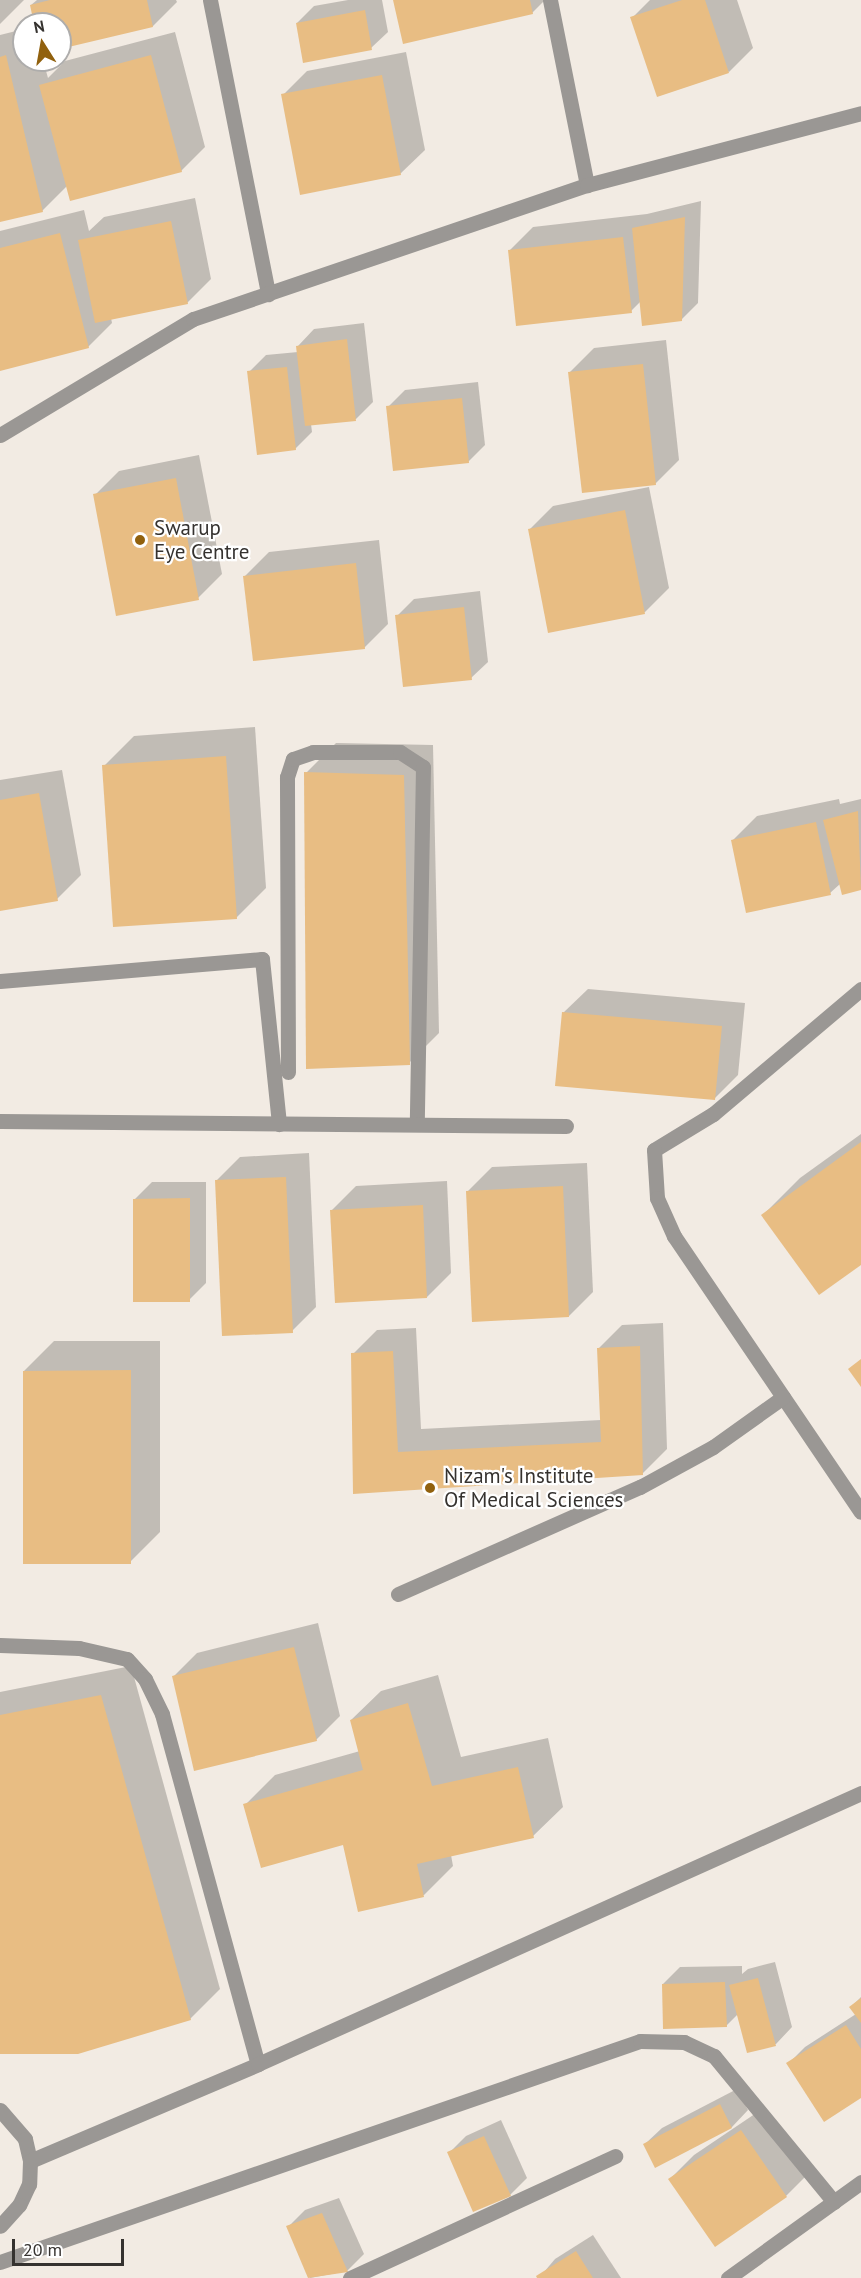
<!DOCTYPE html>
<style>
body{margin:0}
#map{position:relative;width:861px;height:2278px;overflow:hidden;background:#f2ebe3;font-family:"PT Sans",sans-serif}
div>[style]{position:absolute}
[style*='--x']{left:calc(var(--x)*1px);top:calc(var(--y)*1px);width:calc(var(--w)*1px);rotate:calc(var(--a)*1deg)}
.shadow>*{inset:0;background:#0003}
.building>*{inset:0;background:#e8bd83}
.service>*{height:15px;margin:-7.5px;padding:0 7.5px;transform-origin:7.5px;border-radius:7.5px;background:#9a9794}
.minor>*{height:15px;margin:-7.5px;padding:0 7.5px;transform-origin:7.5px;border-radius:7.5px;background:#9a9794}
.tertiary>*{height:15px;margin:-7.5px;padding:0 7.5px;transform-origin:7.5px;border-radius:7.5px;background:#9a9794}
.dots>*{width:16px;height:16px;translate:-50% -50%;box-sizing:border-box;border:3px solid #fff;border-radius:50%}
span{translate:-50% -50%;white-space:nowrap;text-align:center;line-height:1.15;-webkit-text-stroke:4.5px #fff;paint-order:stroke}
.poi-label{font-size:21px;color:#35322f}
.left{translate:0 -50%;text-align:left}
.north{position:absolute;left:12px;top:12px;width:60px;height:60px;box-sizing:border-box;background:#fff;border:2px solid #aeadac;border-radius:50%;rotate:349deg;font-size:16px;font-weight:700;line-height:24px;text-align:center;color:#35322f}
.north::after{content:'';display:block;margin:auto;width:21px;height:27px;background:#91610e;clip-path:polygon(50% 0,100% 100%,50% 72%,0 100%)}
.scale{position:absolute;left:12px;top:2239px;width:112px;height:27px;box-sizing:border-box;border:3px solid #35322f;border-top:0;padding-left:8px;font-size:18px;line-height:21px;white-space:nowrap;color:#35322f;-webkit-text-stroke:4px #fff;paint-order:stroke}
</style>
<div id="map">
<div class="shadow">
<i style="clip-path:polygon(0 0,24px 0,0 24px)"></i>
<i style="clip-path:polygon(37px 0,176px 0,177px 2px,153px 26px,60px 48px,60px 24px,36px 24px,31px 5px)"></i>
<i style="clip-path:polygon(348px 0,382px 0,388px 32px,371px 48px,297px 23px,314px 6px)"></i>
<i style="clip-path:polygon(395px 0,545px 0,532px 13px)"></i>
<i style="clip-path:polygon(650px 0,737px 0,753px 48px,729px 72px,632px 18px)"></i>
<i style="clip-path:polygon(24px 29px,24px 60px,43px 60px,48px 78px,65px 61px,175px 32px,205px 147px,181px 171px,68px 185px,42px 211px,0 221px,0 35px)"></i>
<i style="clip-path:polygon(406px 52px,425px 150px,400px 174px,283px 95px,307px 71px)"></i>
<i style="clip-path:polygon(195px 198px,211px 279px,187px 303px,111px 318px,112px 323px,88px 347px,0 369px,0 231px,84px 210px,89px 231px,104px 217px)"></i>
<i style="clip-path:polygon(701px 201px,698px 303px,681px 320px,641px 301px,631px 311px,509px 251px,533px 227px,647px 214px)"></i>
<i style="clip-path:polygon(364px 323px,373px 402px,356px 419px,311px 424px,312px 432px,295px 449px,249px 372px,266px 355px,298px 352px,298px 346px,314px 329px)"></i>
<i style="clip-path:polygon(666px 340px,679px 460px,655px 484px,570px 372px,594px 348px)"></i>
<i style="clip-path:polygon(478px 382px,485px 445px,468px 462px,388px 407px,405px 390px)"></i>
<i style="clip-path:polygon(199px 455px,222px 574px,198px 598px,95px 495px,119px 471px)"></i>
<i style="clip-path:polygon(649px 487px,669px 588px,645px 612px,549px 631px,529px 530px,553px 506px)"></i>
<i style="clip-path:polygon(379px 540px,388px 624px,364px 648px,245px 576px,269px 552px)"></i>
<i style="clip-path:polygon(480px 591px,488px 662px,471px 678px,397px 616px,414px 599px)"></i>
<i style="clip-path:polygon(255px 727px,266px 888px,236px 918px,104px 766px,134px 736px)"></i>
<i style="clip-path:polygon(336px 743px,433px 745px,439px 1033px,409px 1063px,306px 773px)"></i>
<i style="clip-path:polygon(62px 770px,81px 875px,57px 899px,0 909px,0 780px)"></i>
<i style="clip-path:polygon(839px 799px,840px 804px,861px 799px,861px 889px,843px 894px,840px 884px,830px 893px,733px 840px,757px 816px)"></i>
<i style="clip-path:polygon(588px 989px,745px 1003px,738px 1075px,714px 1099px,563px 1013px)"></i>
<i style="clip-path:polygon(861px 1134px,861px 1263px,763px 1215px,800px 1178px)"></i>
<i style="clip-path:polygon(309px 1153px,316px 1307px,292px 1331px,216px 1181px,240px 1157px)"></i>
<i style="clip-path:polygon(587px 1163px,593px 1292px,569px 1316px,468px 1191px,492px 1167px)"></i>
<i style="clip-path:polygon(447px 1181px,451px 1273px,427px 1297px,332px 1210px,356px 1186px)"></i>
<i style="clip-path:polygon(152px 1182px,206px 1182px,206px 1283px,189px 1300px,135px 1199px)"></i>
<i style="clip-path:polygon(663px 1323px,667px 1449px,643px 1473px,355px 1492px,353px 1354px,377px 1330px,416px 1328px,421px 1429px,601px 1420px,598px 1349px,622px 1325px)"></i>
<i style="clip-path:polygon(54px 1341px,160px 1341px,160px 1532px,130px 1562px,24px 1371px)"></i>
<i style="clip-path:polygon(318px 1623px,340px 1716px,316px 1740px,173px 1677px,197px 1653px)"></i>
<i style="clip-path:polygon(131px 1666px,220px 1989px,190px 2019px,0 2053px,0 1692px)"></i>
<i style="clip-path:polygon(438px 1675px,461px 1757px,548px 1738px,563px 1807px,533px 1836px,451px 1855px,453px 1866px,424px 1895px,359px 1910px,344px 1843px,245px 1805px,275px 1775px,360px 1751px,351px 1720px,381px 1691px)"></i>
<i style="clip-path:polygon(775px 1962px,792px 2027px,776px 2044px,748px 2051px,738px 2014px,726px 2026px,663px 1984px,680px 1967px,742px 1966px,742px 1974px,748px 1969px)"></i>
<i style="clip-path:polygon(861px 1997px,861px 2096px,788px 2064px,805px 2047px,856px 2014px,851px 2007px)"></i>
<i style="clip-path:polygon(737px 2089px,748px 2110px,732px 2127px,656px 2166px,645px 2144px,662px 2128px)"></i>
<i style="clip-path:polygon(765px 2107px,810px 2172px,786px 2196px,670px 2179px,694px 2155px)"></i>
<i style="clip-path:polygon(501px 2120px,527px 2178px,510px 2195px,449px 2153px,466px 2136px)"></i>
<i style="clip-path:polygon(339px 2198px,364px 2254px,347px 2271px,310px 2278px,288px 2227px,305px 2210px)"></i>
<i style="clip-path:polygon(593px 2235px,621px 2278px,539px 2278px,555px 2259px)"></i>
</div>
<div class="building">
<i style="clip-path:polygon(50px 0,147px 0,153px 27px,60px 49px,60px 24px,34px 24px,30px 5px)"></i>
<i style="clip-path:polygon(393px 0,530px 0,533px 14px,403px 44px)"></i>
<i style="clip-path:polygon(682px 0,705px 0,729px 73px,657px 97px,630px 17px)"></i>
<i style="clip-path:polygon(365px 10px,372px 50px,303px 63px,296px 23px)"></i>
<i style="clip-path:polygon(6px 55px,43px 212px,0 222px,0 57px)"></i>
<i style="clip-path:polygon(151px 55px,182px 172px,70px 201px,39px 85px)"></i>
<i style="clip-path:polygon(382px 75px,401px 175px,300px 195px,281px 94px)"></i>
<i style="clip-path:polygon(685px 217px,682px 321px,642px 326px,632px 228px)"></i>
<i style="clip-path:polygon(171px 221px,188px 304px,95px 323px,78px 240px)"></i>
<i style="clip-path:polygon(60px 233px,89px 348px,0 371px,0 248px)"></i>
<i style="clip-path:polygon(623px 237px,632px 313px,516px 326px,508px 250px)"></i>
<i style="clip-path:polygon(347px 339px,356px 421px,305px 426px,296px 346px)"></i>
<i style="clip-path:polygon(643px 364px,656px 485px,582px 493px,568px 372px)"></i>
<i style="clip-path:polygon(287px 367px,296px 450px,257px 455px,247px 371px)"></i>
<i style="clip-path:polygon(462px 398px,469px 463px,393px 471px,386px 406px)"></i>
<i style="clip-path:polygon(176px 478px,199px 600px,116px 616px,93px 494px)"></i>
<i style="clip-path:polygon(625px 510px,645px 614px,548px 633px,528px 529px)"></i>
<i style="clip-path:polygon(356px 563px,365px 649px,253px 661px,243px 576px)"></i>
<i style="clip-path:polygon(464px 607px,472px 680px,403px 687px,395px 615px)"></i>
<i style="clip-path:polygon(226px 756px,237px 919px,113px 927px,102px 765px)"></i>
<i style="clip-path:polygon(304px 772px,404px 775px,410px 1065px,306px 1069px)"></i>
<i style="clip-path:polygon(39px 793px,58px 901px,0 911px,0 800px)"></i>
<i style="clip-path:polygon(858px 811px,861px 890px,842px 895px,823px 820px)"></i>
<i style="clip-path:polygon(816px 822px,831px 895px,746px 913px,731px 840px)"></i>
<i style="clip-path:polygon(562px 1012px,722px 1026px,715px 1100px,555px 1086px)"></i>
<i style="clip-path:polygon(861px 1142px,861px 1265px,819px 1295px,761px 1215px)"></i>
<i style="clip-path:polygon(286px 1177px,293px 1333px,222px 1336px,215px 1180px)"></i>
<i style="clip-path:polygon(563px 1186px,569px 1317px,472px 1322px,466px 1191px)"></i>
<i style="clip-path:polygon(190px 1198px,190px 1302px,133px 1302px,133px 1199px)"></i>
<i style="clip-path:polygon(423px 1205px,427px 1298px,335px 1303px,330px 1210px)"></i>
<i style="clip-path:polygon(640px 1346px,643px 1475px,353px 1494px,351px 1353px,393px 1351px,398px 1452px,601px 1442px,597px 1348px)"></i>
<i style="clip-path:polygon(861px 1359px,861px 1387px,848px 1369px)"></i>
<i style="clip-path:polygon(131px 1370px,131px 1564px,23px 1564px,23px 1371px)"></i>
<i style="clip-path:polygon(294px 1647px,317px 1741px,194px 1771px,172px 1676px)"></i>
<i style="clip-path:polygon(101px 1695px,191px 2020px,78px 2054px,0 2054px,0 1715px)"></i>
<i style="clip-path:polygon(408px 1703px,432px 1786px,518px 1767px,534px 1838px,417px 1864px,424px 1897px,358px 1912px,343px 1845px,261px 1868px,243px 1804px,363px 1770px,350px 1720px)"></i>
<i style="clip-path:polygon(758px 1978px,776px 2046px,747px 2053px,729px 1985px)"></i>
<i style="clip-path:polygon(725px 1982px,727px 2027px,663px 2029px,662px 1984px)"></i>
<i style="clip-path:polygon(861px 1998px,861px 2023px,849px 2007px)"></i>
<i style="clip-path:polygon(846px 2025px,861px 2049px,861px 2098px,824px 2122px,786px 2063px)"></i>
<i style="clip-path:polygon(720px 2104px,732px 2128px,655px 2168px,643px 2144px)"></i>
<i style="clip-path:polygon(741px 2130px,787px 2197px,715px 2247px,668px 2179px)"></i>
<i style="clip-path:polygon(484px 2136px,511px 2196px,473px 2212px,447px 2152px)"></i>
<i style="clip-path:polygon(322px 2213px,348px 2272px,308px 2278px,286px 2226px)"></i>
<i style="clip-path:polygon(576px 2251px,593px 2278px,537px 2278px,536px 2276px)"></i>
</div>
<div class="service">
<i style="--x:861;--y:989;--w:194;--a:139.8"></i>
<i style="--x:713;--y:1114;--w:69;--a:148.6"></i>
<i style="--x:654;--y:1150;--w:48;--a:86.4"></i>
<i style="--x:657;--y:1198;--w:42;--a:65.9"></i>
<i style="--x:674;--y:1236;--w:333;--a:55.9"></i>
<i style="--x:398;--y:1594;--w:265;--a:-23.9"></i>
<i style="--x:640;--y:1487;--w:83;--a:-28.7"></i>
<i style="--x:713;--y:1447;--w:86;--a:-35.5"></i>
<i style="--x:0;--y:1645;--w:79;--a:2.2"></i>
<i style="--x:79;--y:1648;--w:49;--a:12.9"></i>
<i style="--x:127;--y:1659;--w:27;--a:48"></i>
<i style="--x:145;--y:1679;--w:39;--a:64"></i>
<i style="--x:162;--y:1714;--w:363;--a:74.7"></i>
<i style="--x:0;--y:2110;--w:38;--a:49"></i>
<i style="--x:25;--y:2139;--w:23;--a:77"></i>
<i style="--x:30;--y:2161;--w:23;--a:92"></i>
<i style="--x:29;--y:2184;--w:23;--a:115"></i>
<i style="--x:19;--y:2205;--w:28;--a:132"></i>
<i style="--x:30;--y:2161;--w:248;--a:-23"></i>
<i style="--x:258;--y:2064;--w:661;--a:-24.2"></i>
</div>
<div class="minor">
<i style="--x:210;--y:0;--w:300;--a:78.8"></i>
<i style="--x:550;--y:0;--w:189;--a:78.7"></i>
<i style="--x:0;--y:981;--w:263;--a:-4.8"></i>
<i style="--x:262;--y:959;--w:166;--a:84.1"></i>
<i style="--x:288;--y:1072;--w:295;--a:-90.2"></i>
<i style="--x:287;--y:777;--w:19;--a:-72"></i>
<i style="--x:293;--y:759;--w:21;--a:-19"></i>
<i style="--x:313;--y:752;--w:87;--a:0"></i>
<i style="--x:400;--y:752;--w:27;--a:33"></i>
<i style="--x:423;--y:767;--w:357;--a:91"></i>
<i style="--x:0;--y:1121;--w:566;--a:0.51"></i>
<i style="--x:0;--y:2262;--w:677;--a:-19.05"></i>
<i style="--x:640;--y:2041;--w:44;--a:1.3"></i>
<i style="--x:684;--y:2042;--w:33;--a:25"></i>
<i style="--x:714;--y:2056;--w:189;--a:50.6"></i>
<i style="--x:350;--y:2278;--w:292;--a:-24.7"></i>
<i style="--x:728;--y:2278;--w:164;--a:-35.8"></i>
</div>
<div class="tertiary">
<i style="--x:0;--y:435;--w:225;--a:-31"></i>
<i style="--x:193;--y:319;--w:416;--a:-18.8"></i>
<i style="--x:587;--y:185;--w:283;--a:-14.7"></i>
</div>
<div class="dots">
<i style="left:140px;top:540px;background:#91610e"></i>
<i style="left:430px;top:1488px;background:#91610e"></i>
</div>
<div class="poi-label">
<span class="left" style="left:154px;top:540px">Swarup<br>Eye Centre</span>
<span class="left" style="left:444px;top:1488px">Nizam's Institute<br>Of Medical Sciences</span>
</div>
<div class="north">N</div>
<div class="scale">20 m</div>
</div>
